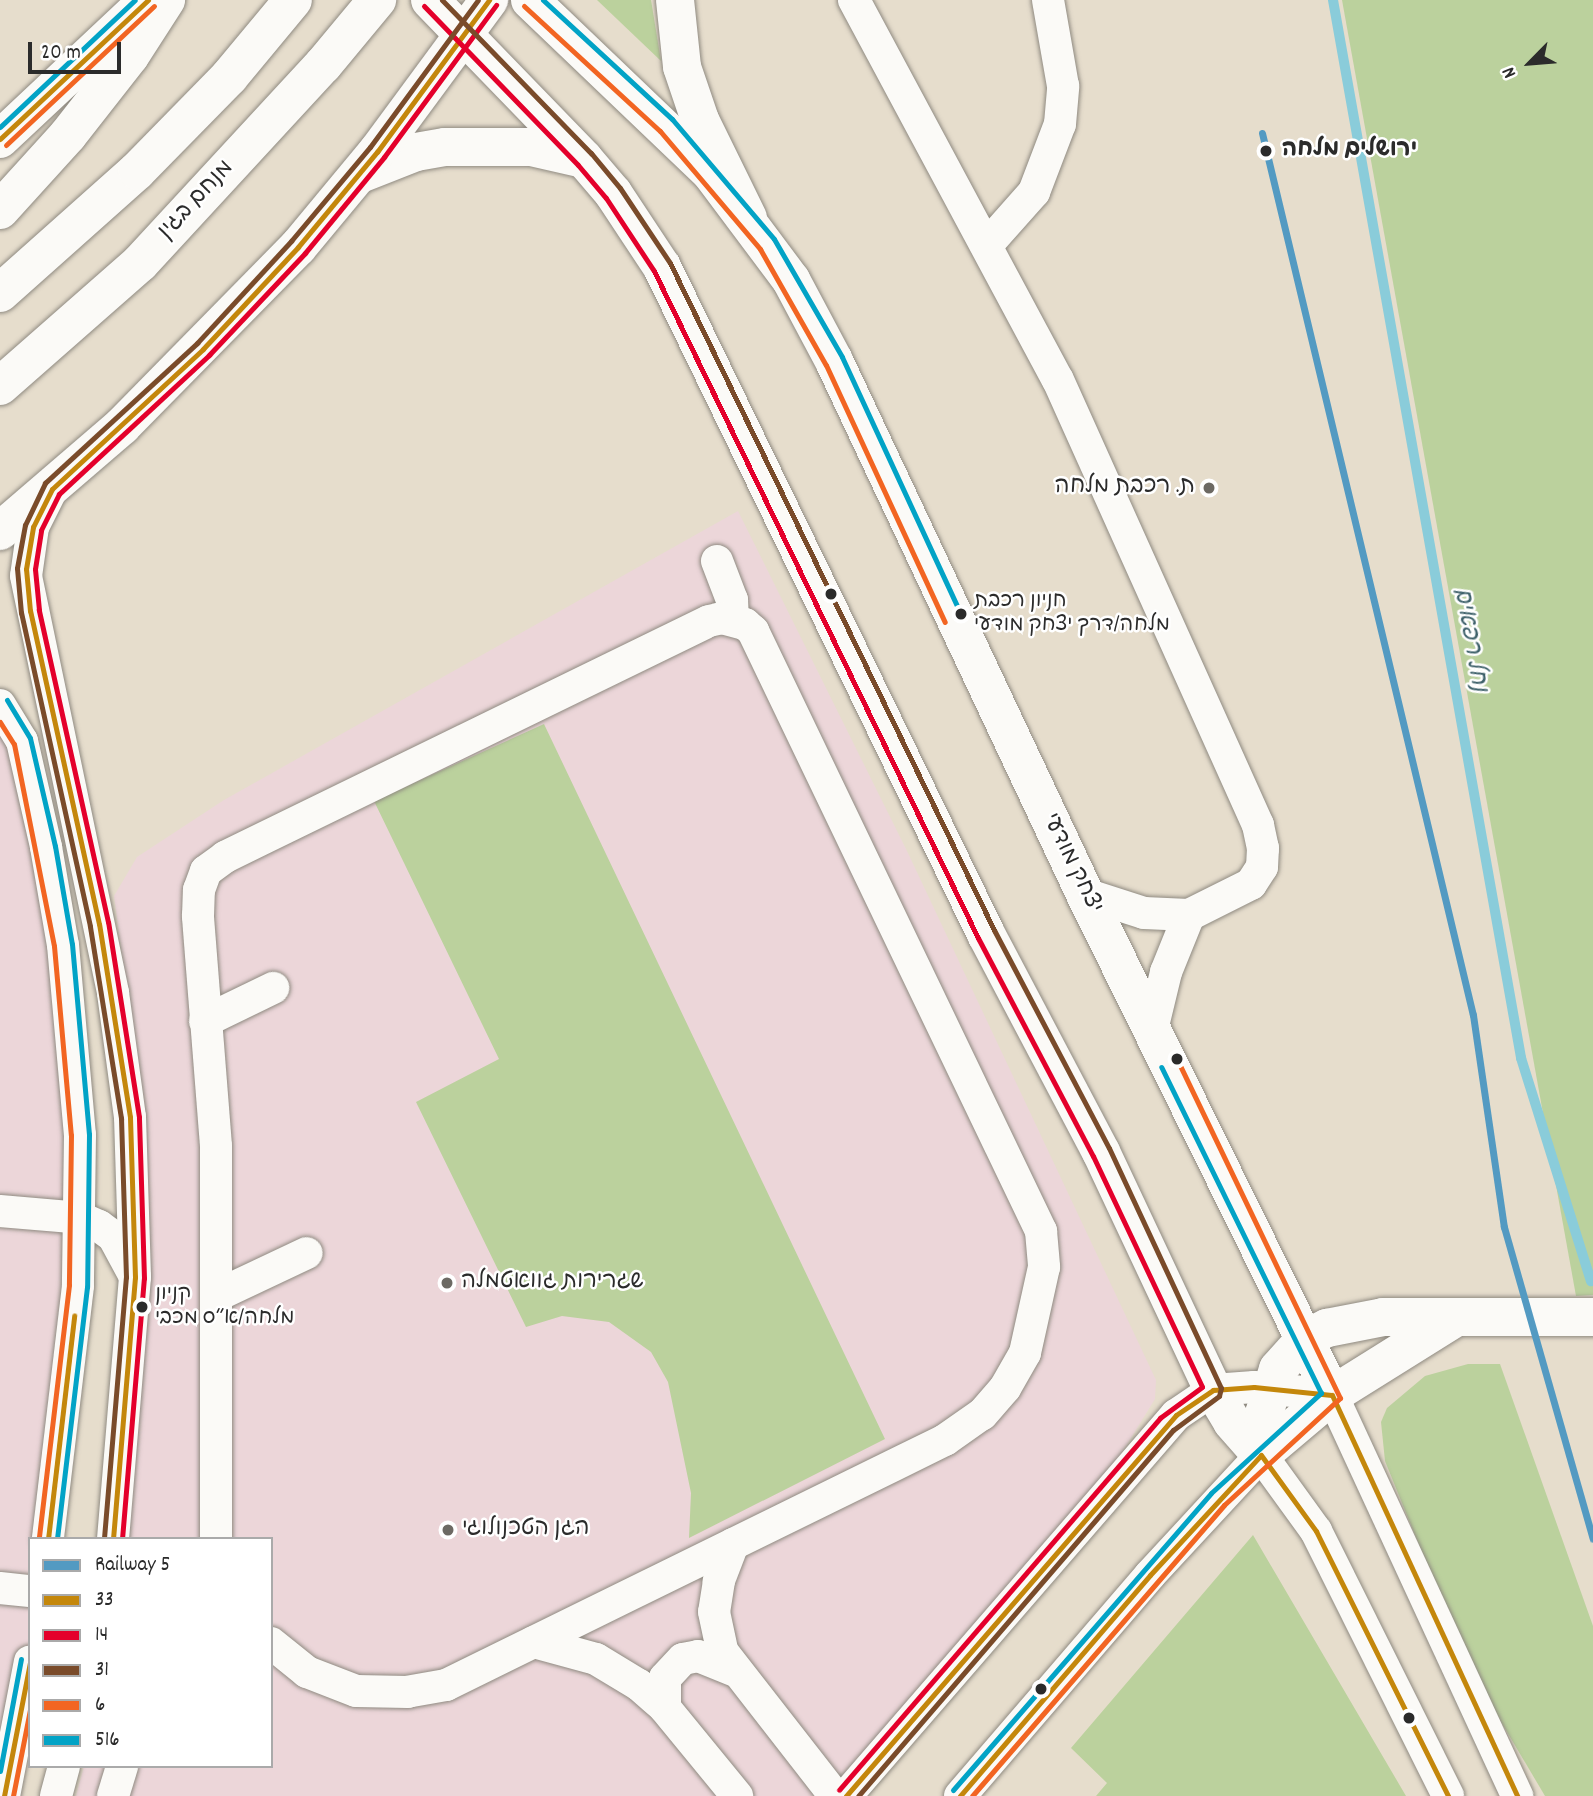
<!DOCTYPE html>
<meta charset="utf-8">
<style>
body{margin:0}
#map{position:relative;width:1593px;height:1796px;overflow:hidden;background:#e6ddcc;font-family:Dekko,"Playpen Sans Hebrew",sans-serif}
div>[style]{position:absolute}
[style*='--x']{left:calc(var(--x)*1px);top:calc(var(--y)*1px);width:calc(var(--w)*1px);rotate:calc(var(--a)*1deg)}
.built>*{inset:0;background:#ecd6d9}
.green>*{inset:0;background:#bbd19d}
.stream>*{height:10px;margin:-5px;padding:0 5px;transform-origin:5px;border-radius:5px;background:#8accda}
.roads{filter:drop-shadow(0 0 2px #8f8a81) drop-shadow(0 0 2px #8f8a81)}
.minor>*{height:32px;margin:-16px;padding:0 16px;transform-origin:16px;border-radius:16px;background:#fbfaf7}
.major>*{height:38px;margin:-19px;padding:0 19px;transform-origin:19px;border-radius:19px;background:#fbfaf7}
.highway>*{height:38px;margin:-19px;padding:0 19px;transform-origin:19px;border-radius:19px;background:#fbfaf7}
.bus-1>*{height:5px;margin:-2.5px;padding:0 2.5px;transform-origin:2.5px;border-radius:2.5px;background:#c4870b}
.bus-2>*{height:5px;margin:-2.5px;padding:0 2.5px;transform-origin:2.5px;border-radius:2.5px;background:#e4002b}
.bus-3>*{height:5px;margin:-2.5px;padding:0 2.5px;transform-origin:2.5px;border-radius:2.5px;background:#7a4b2a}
.bus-4>*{height:5px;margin:-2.5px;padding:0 2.5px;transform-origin:2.5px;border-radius:2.5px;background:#f26522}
.bus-5>*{height:5px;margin:-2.5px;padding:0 2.5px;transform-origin:2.5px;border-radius:2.5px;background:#02a3c6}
.rail-1>*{height:7px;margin:-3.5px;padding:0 3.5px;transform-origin:3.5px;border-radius:3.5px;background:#539ac2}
.dots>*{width:19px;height:19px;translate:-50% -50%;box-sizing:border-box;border:4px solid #fff;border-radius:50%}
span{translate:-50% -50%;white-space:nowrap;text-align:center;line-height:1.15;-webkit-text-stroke:5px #fff;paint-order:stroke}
.bus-label{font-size:21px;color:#2b2b2b}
.left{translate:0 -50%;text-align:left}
.stop-label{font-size:23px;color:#2b2b2b;font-weight:700}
.street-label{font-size:23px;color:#2b2b2b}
.poi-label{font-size:23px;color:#2b2b2b}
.right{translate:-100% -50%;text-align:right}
.water-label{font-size:24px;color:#3e616a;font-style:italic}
.legend{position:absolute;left:28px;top:1537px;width:245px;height:231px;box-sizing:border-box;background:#fff;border:2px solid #aaa;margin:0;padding:9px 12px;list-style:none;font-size:21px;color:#2b2b2b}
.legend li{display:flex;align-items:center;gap:14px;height:35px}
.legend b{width:35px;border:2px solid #aaa}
.north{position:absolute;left:1495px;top:28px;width:70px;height:70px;-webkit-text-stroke:5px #fff;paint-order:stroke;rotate:245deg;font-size:19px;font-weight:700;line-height:28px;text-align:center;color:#2b2b2b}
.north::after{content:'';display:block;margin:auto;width:24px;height:32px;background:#2b2b2b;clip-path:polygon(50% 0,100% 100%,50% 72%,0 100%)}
.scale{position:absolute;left:28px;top:42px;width:93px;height:32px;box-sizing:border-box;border:4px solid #2b2b2b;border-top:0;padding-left:9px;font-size:21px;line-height:24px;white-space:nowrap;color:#2b2b2b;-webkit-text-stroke:5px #fff;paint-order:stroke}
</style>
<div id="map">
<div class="built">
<i style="clip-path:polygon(738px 511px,907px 851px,1156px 1380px,1155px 1399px,1102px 1485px,853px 1769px,812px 1796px,76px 1796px,84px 1766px,271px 1766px,271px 1539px,129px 1539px,145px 1287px,140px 1088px,114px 896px,137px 857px,224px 800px)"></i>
<i style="clip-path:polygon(0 705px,10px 717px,80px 1135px,48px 1539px,30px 1539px,30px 1661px,0 1796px)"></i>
</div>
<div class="green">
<i style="clip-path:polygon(597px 0,651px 0,661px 61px)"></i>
<i style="clip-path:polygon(1342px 0,1593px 0,1593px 1295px,1576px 1296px)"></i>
<i style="clip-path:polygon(544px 724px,885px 1439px,689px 1538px,691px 1493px,668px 1382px,651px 1352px,609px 1322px,562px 1316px,526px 1327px,416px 1102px,499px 1059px,374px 801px)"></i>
<i style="clip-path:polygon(1468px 1364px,1500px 1364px,1593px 1626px,1593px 1796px,1545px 1796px,1468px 1666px,1385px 1461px,1381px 1422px,1387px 1408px,1425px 1376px)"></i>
<i style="clip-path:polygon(1253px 1535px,1406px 1796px,1096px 1796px,1107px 1783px,1071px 1748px)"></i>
</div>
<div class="stream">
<i style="--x:1333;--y:0;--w:1075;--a:79.92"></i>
<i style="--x:1521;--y:1058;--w:234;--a:72.6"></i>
</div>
<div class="roads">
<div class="minor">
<i style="--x:854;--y:0;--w:431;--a:61.8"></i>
<i style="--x:1058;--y:380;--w:488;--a:65.8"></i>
<i style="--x:1258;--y:825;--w:24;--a:78"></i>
<i style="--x:1263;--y:848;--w:19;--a:93"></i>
<i style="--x:1262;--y:867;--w:20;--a:123"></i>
<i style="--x:1251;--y:884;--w:69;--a:153.4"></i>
<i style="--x:1189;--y:915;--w:45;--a:-177.5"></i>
<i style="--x:1144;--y:913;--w:62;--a:-162.1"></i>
<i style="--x:987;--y:245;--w:71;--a:-48.4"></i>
<i style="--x:1034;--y:192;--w:73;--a:-69.1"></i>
<i style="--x:1060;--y:124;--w:38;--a:-85"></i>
<i style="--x:1063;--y:86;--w:87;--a:-99.9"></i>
<i style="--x:52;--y:489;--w:42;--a:116.6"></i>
<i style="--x:33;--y:527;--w:49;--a:98.1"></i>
<i style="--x:26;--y:576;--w:426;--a:78.2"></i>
<i style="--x:113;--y:993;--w:125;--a:82.2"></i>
<i style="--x:130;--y:1117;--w:160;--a:88.2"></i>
<i style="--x:135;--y:1277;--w:263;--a:94.8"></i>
<i style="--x:717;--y:561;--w:42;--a:69"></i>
<i style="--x:732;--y:600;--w:20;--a:87"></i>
<i style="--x:0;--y:705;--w:42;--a:58.6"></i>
<i style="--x:22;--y:741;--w:109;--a:77.2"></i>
<i style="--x:46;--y:847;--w:99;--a:80.2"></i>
<i style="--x:63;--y:945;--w:191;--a:84.9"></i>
<i style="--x:80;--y:1135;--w:151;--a:90.8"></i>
<i style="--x:78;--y:1286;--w:255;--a:96.8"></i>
<i style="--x:205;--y:1021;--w:76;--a:-25.9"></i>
<i style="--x:1152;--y:1030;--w:60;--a:-76.4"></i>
<i style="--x:1166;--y:972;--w:61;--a:-68"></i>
<i style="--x:0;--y:1211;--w:81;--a:4.9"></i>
<i style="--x:81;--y:1218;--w:20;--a:24"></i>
<i style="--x:99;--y:1226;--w:17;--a:36"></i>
<i style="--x:113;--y:1236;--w:42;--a:61.6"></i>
<i style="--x:218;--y:1295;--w:98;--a:-25.3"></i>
<i style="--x:216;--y:1539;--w:393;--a:-90"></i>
<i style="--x:216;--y:1146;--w:231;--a:-94.5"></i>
<i style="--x:198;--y:916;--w:26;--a:-88"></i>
<i style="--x:199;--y:890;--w:20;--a:-70"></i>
<i style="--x:206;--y:871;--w:24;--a:-36"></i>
<i style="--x:225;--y:857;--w:538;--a:-25.99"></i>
<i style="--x:709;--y:621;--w:13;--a:-13"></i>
<i style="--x:722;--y:618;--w:24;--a:15"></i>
<i style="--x:745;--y:624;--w:11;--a:41"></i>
<i style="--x:753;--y:631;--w:666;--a:64.36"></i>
<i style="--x:1041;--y:1231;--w:36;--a:85"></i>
<i style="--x:1044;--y:1267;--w:88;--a:102.5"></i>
<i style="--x:1025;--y:1353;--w:40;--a:119.7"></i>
<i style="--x:1005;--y:1388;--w:35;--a:131"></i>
<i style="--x:982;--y:1414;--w:45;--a:144.9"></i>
<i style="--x:945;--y:1440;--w:556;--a:153.85"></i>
<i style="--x:446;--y:1685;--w:39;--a:170"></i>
<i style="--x:408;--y:1692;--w:52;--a:-178.9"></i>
<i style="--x:356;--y:1691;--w:53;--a:-158.8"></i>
<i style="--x:307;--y:1672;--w:46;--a:-141.1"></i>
<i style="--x:733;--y:1544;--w:40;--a:111"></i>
<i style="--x:719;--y:1581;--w:31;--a:99"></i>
<i style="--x:714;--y:1612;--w:40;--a:78"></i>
<i style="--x:722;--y:1651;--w:184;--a:52.1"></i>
<i style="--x:0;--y:1588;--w:30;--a:6"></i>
<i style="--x:534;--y:1642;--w:64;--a:15.3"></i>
<i style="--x:596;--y:1659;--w:50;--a:31.2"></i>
<i style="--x:639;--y:1685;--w:35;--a:41"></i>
<i style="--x:665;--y:1708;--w:114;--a:50.7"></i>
<i style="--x:665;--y:1708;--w:30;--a:-90"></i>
<i style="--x:665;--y:1678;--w:26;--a:-47"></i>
<i style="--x:683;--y:1659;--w:15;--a:-11"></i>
<i style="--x:698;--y:1656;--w:38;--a:22"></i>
<i style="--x:4;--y:1796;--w:137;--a:-79.1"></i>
<i style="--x:56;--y:1796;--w:31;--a:-75"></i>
<i style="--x:113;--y:1796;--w:31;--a:-73"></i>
<i style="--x:846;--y:1796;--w:504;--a:-49.1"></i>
<i style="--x:1176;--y:1415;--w:45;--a:-34"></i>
<i style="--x:1213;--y:1390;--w:41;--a:-4.2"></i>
<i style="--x:1254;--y:1387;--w:78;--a:5.9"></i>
<i style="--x:1332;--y:1395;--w:442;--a:65.2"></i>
<i style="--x:960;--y:1796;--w:291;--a:-49.3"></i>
<i style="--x:1150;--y:1575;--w:163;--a:-47.2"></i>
<i style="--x:1261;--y:1455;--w:94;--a:54.1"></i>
<i style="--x:1316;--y:1531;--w:296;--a:63.5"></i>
</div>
<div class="major">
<i style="--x:430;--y:0;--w:221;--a:45.9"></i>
<i style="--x:584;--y:159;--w:45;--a:49.5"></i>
<i style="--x:613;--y:193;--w:89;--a:56.5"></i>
<i style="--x:662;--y:267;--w:742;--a:64.09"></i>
<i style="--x:986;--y:934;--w:246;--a:62.2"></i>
<i style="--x:1101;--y:1152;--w:263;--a:64.8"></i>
<i style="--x:1213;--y:1390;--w:37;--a:59"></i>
<i style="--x:1232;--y:1422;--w:44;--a:48.7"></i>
<i style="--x:530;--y:0;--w:250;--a:43.7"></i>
<i style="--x:711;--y:173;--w:134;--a:53.2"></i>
<i style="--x:791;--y:280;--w:92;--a:62"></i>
<i style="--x:834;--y:361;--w:589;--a:64.78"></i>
<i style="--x:1085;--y:894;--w:559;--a:63.76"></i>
<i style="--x:0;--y:139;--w:203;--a:-43.2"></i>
<i style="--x:360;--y:174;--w:60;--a:-21.4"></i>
<i style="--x:416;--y:152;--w:29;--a:-10"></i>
<i style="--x:445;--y:147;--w:86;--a:0"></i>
<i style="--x:531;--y:147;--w:54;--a:12.8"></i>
<i style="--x:0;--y:531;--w:161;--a:-40.7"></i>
<i style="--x:122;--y:426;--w:251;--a:-45.5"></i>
<i style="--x:298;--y:247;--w:124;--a:-50.3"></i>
<i style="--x:377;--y:152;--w:189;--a:-53.6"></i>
<i style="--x:1261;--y:1455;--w:41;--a:-85.8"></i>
<i style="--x:1264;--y:1414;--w:47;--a:-72.7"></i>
<i style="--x:1278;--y:1369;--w:40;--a:-48"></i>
<i style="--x:1305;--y:1339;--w:25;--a:-27"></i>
<i style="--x:1327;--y:1328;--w:57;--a:-11.1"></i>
<i style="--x:1383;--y:1317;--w:210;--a:0"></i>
<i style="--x:1261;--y:1455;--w:93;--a:-40.2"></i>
<i style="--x:1332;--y:1395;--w:142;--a:-32"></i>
</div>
<div class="highway">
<i style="--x:675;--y:0;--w:67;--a:84"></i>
<i style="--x:682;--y:67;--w:56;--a:71.2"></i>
<i style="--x:700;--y:120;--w:109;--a:63.9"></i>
<i style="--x:0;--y:210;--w:101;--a:-47.8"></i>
<i style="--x:68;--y:135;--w:100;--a:-51.9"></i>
<i style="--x:130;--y:56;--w:67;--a:-57.3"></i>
<i style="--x:0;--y:293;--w:183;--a:-41.7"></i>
<i style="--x:137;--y:171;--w:132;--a:-45.6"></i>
<i style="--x:229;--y:77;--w:100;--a:-50.3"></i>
<i style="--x:0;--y:386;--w:186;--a:-41.3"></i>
<i style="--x:140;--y:263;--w:270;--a:-47.3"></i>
<i style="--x:323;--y:65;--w:85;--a:-50.3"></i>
</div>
</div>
<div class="bus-1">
<i style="--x:0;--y:139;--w:203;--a:-43.2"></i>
<i style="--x:48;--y:1539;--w:225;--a:-83.3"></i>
<i style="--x:113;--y:1539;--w:263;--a:-85.2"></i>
<i style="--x:135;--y:1277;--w:160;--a:-91.8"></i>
<i style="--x:130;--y:1117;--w:195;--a:-99.1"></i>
<i style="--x:99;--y:924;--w:321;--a:-102.4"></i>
<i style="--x:30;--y:611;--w:42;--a:-95.4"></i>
<i style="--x:26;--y:569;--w:43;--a:-80.5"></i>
<i style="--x:33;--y:527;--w:42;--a:-63.4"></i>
<i style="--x:52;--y:489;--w:206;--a:-42.8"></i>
<i style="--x:203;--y:349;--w:139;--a:-47"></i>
<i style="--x:298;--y:247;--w:124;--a:-50.3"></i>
<i style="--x:377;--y:152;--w:189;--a:-53.6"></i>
<i style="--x:4;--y:1796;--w:136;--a:-79"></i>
<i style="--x:846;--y:1796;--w:504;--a:-49.1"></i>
<i style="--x:1176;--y:1415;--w:45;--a:-34"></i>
<i style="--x:1213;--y:1390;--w:41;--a:-4.2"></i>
<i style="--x:1254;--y:1387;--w:78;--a:5.9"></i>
<i style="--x:1332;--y:1395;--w:442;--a:65.2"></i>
<i style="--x:960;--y:1796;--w:291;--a:-49.3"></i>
<i style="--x:1150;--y:1575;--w:163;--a:-47.2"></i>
<i style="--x:1261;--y:1455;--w:94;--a:54.1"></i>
<i style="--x:1316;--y:1531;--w:296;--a:63.5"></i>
</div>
<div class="bus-2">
<i style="--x:424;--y:6;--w:221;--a:45.9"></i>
<i style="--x:578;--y:165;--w:43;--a:49.7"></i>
<i style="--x:606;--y:198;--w:87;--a:56.7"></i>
<i style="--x:654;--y:271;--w:742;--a:64.09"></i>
<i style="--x:978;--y:938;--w:246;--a:62.2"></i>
<i style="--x:1093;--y:1156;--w:255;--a:64.7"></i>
<i style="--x:1202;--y:1387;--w:52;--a:143.6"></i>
<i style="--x:1160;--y:1418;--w:491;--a:130.8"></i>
<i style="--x:122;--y:1539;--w:262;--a:-85.2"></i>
<i style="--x:144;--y:1278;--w:161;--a:-91.8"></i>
<i style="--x:139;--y:1117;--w:197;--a:-99"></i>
<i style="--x:108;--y:922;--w:320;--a:-102.5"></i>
<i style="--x:39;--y:610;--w:41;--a:-95.6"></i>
<i style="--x:35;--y:569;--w:39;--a:-81"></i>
<i style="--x:41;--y:530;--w:40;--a:-63.4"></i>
<i style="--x:59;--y:494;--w:205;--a:-42.8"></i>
<i style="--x:209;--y:355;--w:140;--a:-46.7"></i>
<i style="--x:305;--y:253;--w:124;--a:-50.5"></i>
<i style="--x:384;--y:157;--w:189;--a:-53.6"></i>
</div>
<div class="bus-3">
<i style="--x:442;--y:0;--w:214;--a:45.8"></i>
<i style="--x:591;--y:153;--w:45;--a:50.4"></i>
<i style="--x:620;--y:188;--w:90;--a:56.3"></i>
<i style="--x:670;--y:263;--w:742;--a:64.09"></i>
<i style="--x:994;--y:930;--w:246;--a:62.2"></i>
<i style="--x:1109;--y:1148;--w:265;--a:65"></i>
<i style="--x:1221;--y:1388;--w:8;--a:104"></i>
<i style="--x:1219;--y:1396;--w:57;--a:143.5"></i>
<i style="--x:1173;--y:1430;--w:483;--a:130.7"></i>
<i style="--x:104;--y:1538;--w:262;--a:-85.2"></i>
<i style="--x:126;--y:1277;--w:159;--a:-91.8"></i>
<i style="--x:121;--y:1118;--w:194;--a:-99.2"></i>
<i style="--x:90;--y:926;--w:321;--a:-102.4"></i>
<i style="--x:21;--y:613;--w:45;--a:-95.1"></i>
<i style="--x:17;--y:568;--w:44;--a:-79.5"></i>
<i style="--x:25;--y:525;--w:47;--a:-64.5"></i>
<i style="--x:45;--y:483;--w:207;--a:-42.6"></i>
<i style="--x:197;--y:343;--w:139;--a:-47.3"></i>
<i style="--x:291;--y:241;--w:123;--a:-50"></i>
<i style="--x:370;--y:147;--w:182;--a:-53.7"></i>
</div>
<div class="bus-4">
<i style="--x:524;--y:6;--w:185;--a:42.6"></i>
<i style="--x:660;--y:131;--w:155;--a:49.7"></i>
<i style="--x:760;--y:249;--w:133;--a:60.4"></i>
<i style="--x:826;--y:365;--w:283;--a:65.2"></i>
<i style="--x:6;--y:145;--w:203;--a:-43.2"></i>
<i style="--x:0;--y:722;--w:26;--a:58"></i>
<i style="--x:14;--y:744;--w:206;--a:78.8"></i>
<i style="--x:54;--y:946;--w:190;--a:84.9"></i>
<i style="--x:71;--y:1135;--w:150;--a:90.8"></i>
<i style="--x:69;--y:1285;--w:255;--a:96.8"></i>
<i style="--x:13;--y:1796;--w:89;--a:-78.9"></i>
<i style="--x:972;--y:1796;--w:385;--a:-49.1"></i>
<i style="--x:1224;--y:1505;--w:158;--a:-42.7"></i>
<i style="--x:1340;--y:1398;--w:376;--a:-115.7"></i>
</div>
<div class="bus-5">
<i style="--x:543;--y:0;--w:176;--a:42.7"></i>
<i style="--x:672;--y:119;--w:157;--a:49.6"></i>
<i style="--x:774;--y:239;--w:136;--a:60"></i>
<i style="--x:842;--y:357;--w:283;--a:65.2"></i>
<i style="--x:0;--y:127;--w:185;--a:-43.3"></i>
<i style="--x:7;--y:700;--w:44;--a:58.8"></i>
<i style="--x:30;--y:738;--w:111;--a:77"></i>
<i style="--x:55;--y:846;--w:99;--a:80.2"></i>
<i style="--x:72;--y:944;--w:191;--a:84.9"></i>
<i style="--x:89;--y:1134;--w:153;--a:90.7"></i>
<i style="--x:87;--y:1287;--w:254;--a:96.8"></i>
<i style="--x:0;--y:1771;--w:114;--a:-79.4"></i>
<i style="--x:953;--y:1790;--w:393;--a:-49"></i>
<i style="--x:1211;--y:1493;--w:149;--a:-42.3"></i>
<i style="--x:1321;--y:1393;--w:363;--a:-116.1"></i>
</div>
<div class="rail-1">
<i style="--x:1262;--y:133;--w:907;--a:76.55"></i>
<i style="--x:1473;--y:1015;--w:214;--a:81.7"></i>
<i style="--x:1504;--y:1227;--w:324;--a:74.1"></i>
</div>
<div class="dots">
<i style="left:1266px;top:151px;background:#2b2b2b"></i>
<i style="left:1209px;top:488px;background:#6c6963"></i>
<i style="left:831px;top:594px;background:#2b2b2b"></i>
<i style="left:961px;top:614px;background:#2b2b2b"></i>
<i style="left:1177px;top:1059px;background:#2b2b2b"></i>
<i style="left:447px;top:1283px;background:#6c6963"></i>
<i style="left:142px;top:1307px;background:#2b2b2b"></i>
<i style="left:448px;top:1530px;background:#6c6963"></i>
<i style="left:1041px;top:1689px;background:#2b2b2b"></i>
<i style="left:1409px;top:1718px;background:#2b2b2b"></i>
</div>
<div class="bus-label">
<span class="left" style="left:974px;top:614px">חניון רכבת<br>מלחה/דרך יצחק מודעי</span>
<span class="left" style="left:155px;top:1307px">קניון<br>מלחה/א״ס מכבי</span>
</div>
<div class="stop-label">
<span class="left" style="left:1282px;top:151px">ירושלים מלחה</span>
</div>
<div class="street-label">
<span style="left:197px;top:201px;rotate:-47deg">מנחם בגין</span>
<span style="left:1071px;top:864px;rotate:64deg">יצחק מודעי</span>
</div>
<div class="poi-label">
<span class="right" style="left:1195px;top:488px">ת. רכבת מלחה</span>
<span class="left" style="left:461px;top:1283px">שגרירות גוואטמלה</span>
<span class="left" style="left:462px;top:1530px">הגן הטכנולוגי</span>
</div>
<div class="water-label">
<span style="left:1469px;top:640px;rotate:80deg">נחל רפאים</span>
</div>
<ul class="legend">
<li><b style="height:9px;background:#539ac2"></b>Railway 5</li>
<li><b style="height:9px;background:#c4870b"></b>33</li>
<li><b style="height:9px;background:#e4002b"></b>14</li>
<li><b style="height:9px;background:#7a4b2a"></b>31</li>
<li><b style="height:9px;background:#f26522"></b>6</li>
<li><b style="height:9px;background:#02a3c6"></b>516</li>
</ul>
<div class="north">N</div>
<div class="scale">20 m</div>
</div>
